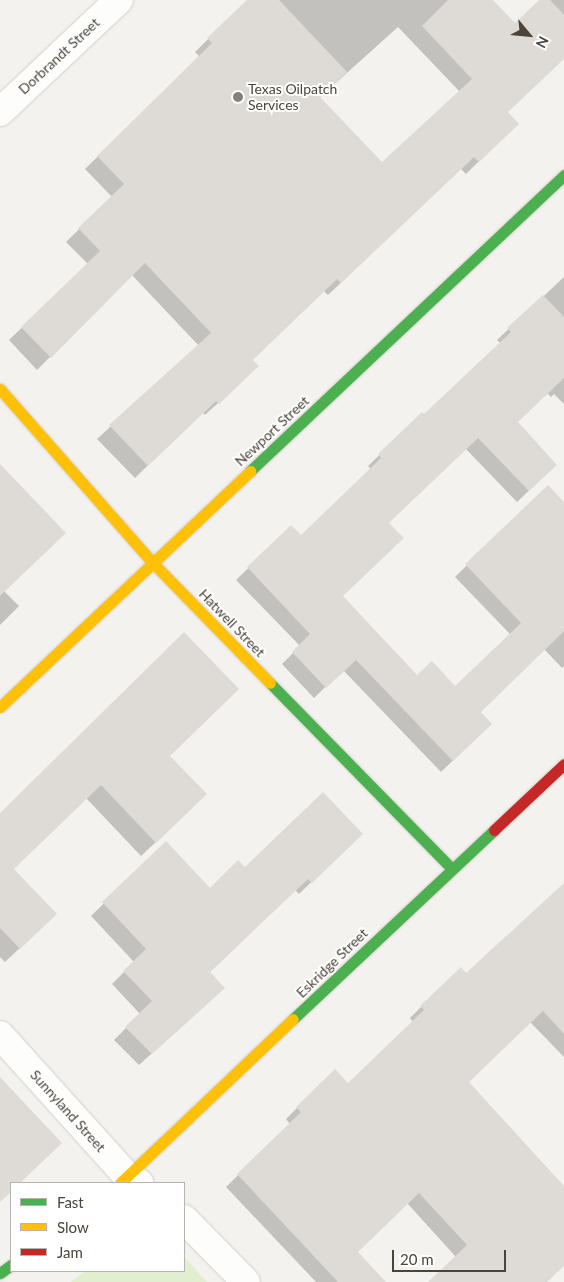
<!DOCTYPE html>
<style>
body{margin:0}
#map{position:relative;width:564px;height:1282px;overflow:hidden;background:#f4f2ee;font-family:Lato,sans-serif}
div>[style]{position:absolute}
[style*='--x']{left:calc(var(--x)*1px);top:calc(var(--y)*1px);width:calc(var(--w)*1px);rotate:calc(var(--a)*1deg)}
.green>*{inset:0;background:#e1eecf}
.shadow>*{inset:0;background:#0003}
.building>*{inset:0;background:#dedbd6}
.roads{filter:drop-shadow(0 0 1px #d2d0cb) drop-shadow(0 0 1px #d2d0cb)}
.street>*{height:28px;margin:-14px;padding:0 14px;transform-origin:14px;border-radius:14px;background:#fdfdfc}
.fast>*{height:11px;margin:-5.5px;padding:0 5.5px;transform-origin:5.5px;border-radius:5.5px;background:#4caf50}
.slow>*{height:11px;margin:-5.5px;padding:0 5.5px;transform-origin:5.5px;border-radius:5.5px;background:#ffc107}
.jam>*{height:11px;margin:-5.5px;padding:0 5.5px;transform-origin:5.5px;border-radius:5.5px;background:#c62828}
.dots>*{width:14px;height:14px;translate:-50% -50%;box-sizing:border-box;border:2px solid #fff;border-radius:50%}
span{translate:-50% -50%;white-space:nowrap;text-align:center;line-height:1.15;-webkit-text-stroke:4px #fff;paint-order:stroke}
.street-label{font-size:14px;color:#4b4439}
.poi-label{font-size:14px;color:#4b4439}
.left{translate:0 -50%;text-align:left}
.legend{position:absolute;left:10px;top:1182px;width:175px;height:90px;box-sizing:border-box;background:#fff;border:1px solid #b7b4b0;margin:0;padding:6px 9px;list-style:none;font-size:15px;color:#4b4439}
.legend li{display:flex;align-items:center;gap:10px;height:25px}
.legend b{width:25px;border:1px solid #b7b4b0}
.north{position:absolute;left:504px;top:10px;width:50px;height:50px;-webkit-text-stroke:4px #fff;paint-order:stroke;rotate:118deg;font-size:14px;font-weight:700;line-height:20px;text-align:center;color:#4b4439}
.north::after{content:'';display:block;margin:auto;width:18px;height:22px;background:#4b4439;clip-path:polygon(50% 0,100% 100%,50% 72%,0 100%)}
.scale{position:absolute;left:392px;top:1250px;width:114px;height:22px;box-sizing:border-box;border:2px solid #4b4439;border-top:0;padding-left:6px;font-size:15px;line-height:18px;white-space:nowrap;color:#4b4439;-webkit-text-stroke:4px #fff;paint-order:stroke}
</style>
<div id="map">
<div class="green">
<i style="clip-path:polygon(184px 1257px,207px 1282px,71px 1282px,85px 1271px,184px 1271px)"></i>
</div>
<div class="shadow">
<i style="clip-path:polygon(evenodd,248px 0,491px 0,515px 25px,541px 0,564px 0,564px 58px,506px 113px,517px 124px,466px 174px,461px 169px,328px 295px,324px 291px,251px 360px,244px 379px,205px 415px,202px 412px,135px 478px,97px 439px,199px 346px,132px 275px,37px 370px,9px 340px,88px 264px,66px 242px,112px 197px,85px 169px,200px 57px,195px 52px,248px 0,398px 27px,460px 92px,382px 164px,319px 98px,398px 27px)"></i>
<i style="clip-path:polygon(564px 277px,564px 404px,554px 394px,551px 397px,547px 393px,516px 423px,556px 465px,517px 502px,466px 449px,388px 523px,341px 597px,417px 677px,455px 687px,511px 635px,455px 577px,548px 486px,564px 503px,564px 666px,562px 668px,544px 649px,479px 712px,479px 735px,441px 772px,343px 670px,314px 698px,282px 664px,300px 646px,236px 580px,291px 527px,301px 537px,371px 470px,368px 466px,422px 414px,424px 416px,501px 344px,497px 340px)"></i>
<i style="clip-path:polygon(0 466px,4px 591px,19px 606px,0 625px)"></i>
<i style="clip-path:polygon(169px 756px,191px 809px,141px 856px,86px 798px,12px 869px,41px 928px,5px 962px,0 957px,0 814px)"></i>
<i style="clip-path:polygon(166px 843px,210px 889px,245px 868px,349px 846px,299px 894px,295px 890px,209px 973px,211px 1000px,139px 1065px,114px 1040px,140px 1014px,112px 984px,134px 962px,91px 916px)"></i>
<i style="clip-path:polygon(564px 884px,564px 1057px,530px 1022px,467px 1082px,564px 1187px,564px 1264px,546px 1282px,429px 1282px,456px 1257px,407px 1203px,357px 1252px,385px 1282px,316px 1282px,226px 1187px,290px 1124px,286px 1119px,297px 1108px,348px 1085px,413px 1022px,410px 1018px,421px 1007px,466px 975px)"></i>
</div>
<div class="building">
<i style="clip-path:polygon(247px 0,279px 0,347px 72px,320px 97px,382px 162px,472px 79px,422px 26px,448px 0,493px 0,515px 23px,539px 0,550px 0,564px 15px,564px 59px,508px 112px,519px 124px,479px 162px,474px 157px,341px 283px,337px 279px,253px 360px,259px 366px,219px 404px,216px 401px,148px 466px,109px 425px,211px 333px,145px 263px,51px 358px,21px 327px,100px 251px,78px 228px,124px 184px,97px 156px,212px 43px,207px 38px)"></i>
<i style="clip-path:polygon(543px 295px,564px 317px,564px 378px,518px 422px,557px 465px,529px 491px,478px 438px,389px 523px,404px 538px,343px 596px,417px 675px,432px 661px,455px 686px,521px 623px,465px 564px,548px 485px,564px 502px,564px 631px,481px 712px,492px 724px,453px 761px,356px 660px,326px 688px,292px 652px,310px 634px,247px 567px,291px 525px,301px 535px,381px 458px,378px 454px,422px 412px,424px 414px,511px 332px,507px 328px)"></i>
<i style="clip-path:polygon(0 464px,66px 533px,0 596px)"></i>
<i style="clip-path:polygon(184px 632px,239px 689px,170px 756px,207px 794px,156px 843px,101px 785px,14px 869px,57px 914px,20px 949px,0 928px,0 813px)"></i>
<i style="clip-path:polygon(323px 792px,363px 834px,312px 883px,308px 879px,210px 972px,225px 988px,152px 1054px,125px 1027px,152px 1001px,123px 971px,146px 949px,102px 902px,166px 841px,210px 888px,238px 860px,245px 867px)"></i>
<i style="clip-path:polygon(564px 883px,564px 1034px,543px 1011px,469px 1082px,564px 1186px,564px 1266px,547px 1282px,428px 1282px,467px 1245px,419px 1193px,358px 1252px,386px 1282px,338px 1282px,237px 1174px,301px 1112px,296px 1107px,335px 1069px,348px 1083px,424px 1010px,420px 1006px,461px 967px,466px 973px)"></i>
<i style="clip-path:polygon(0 1077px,62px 1143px,20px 1183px,11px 1183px,11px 1192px,0 1202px)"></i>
</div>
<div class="roads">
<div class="street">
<i style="--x:0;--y:112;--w:163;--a:-43.3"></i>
<i style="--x:0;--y:1035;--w:191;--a:48"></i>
<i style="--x:128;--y:1177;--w:13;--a:29"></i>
<i style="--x:184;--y:1219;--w:88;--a:45.5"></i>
</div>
<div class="fast">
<i style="--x:250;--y:471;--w:432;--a:-43.3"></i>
<i style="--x:270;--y:683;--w:260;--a:45.6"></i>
<i style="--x:293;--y:1019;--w:276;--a:-43.2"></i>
<i style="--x:0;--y:1273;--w:14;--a:-36"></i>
</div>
<div class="slow">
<i style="--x:0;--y:389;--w:233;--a:48.7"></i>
<i style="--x:154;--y:564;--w:166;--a:45.7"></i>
<i style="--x:0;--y:707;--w:344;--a:-43.3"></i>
<i style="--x:120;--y:1183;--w:238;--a:-43.5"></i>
</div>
<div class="jam">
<i style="--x:494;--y:830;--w:96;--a:-43.3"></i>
</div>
</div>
<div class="dots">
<i style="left:238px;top:97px;background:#868178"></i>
</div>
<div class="street-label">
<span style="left:59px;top:56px;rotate:-43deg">Dorbrandt Street</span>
<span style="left:272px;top:431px;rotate:-43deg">Newport Street</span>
<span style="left:232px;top:623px;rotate:46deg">Hatwell Street</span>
<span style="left:332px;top:963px;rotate:-44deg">Eskridge Street</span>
<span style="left:68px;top:1111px;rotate:48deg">Sunnyland Street</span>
</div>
<div class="poi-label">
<span class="left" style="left:248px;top:97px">Texas Oilpatch<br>Services</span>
</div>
<ul class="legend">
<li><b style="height:6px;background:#4caf50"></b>Fast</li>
<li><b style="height:6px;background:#ffc107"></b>Slow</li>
<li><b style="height:6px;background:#c62828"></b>Jam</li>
</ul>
<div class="north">N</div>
<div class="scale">20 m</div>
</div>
